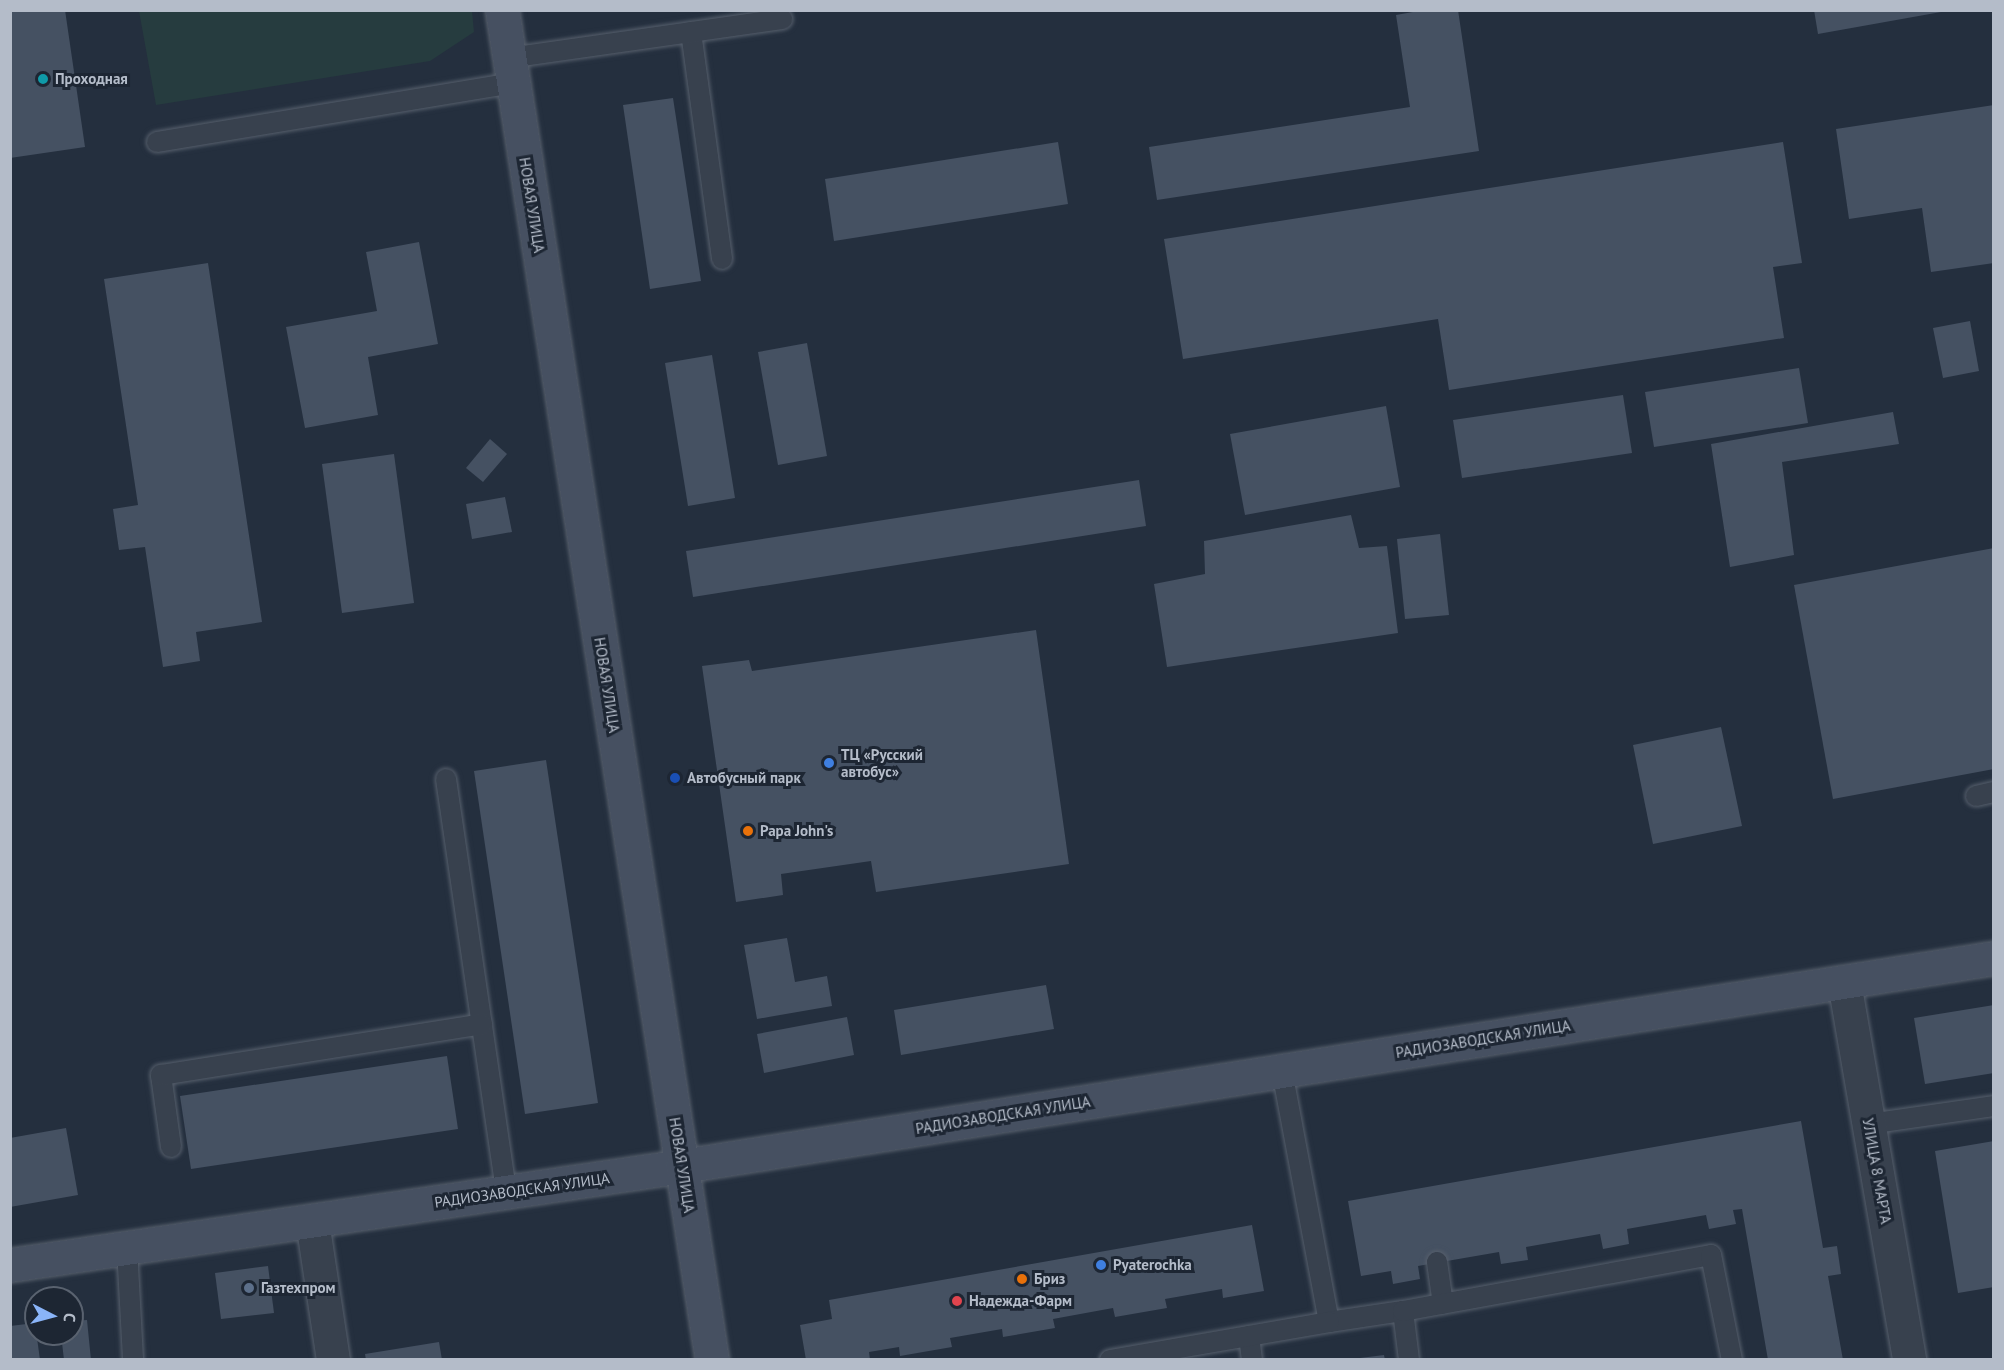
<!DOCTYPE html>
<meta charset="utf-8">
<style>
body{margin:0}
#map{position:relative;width:2004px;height:1370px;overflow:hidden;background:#242f3e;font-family:"PT Sans",sans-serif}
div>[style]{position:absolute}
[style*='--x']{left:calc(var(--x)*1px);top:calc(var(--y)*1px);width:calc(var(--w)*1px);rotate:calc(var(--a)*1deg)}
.green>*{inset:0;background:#263c3f}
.building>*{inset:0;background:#455162}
.roads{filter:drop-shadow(0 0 2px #565f6c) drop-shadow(0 0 2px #565f6c)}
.lane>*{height:20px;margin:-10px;padding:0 10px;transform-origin:10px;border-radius:10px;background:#38414e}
.street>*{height:33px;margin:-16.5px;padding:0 16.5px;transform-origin:16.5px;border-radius:16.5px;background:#38414e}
.secondary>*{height:33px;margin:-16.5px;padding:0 16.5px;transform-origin:16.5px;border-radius:16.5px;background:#465061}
.dots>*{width:16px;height:16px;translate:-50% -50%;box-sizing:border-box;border:3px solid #1d2633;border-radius:50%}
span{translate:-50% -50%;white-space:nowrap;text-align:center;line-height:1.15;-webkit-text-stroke:6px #1d2633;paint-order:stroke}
.poi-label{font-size:15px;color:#b4bcc9;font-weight:700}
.left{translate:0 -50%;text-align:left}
.street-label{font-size:15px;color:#b4bcc9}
.frame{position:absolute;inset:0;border:12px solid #b4bcc9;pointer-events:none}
.north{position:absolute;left:24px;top:1286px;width:60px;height:60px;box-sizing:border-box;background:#1d2633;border:2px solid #59626f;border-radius:50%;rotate:96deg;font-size:16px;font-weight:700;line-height:24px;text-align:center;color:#b4bcc9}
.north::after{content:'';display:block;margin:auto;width:21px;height:27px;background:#8ab4f8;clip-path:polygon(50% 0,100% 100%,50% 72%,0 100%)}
</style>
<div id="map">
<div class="green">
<i style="clip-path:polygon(139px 11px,472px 11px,474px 32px,430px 61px,156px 105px)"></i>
</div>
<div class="building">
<i style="clip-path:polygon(10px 10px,65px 10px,85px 147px,10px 158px)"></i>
<i style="clip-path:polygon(1424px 10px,1458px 10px,1479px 151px,1157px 200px,1149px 147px,1410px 107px,1396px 15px)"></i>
<i style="clip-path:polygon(1814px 10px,1941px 10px,1941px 12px,1818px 34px)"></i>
<i style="clip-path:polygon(673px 98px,701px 281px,650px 289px,623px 105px)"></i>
<i style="clip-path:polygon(1994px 105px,1994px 263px,1931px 272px,1922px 208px,1849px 219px,1836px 129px)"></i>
<i style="clip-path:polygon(1058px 142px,1068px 204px,834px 241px,825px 179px)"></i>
<i style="clip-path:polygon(1783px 142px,1802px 263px,1773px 267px,1784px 338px,1449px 390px,1438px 319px,1183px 359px,1164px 239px)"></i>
<i style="clip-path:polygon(419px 242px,438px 344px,368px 357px,378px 415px,305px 428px,286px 327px,377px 311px,366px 252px)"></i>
<i style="clip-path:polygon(208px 263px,262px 622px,196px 632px,200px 661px,163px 667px,145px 547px,119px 550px,113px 509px,138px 505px,104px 279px)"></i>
<i style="clip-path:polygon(1970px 321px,1979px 371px,1943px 378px,1933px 328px)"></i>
<i style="clip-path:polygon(807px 343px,827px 456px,778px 465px,758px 352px)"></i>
<i style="clip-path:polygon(712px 355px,735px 498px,688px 506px,665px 363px)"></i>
<i style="clip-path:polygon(1799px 368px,1808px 423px,1654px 447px,1645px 392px)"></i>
<i style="clip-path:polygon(1623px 395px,1632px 453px,1462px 478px,1453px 420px)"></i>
<i style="clip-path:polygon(1386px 406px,1400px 487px,1245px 515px,1230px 434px)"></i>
<i style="clip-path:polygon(1893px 412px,1899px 444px,1782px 462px,1794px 555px,1730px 567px,1711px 444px)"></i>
<i style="clip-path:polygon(490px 439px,507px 454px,483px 482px,466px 468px)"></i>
<i style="clip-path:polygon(394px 454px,414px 603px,342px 613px,322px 464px)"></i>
<i style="clip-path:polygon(1139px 480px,1146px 526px,693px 597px,686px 551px)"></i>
<i style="clip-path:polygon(505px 497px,512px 532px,472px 539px,466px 504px)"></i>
<i style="clip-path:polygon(1351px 515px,1359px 548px,1387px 546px,1398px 633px,1167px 667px,1154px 584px,1205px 574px,1204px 541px)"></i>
<i style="clip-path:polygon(1440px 534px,1449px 615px,1405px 619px,1397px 539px)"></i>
<i style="clip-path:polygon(1994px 548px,1994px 769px,1833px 799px,1794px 585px)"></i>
<i style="clip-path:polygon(1036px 630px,1069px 864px,876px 892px,871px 861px,781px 874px,783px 895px,736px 902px,702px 666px,749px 660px,752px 671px)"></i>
<i style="clip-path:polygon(1721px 727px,1742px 826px,1653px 844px,1633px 745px)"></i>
<i style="clip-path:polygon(546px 760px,598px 1103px,525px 1114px,474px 771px)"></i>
<i style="clip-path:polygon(787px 938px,795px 982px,827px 976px,832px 1006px,757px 1019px,744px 945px)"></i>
<i style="clip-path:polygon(1046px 985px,1054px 1029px,901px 1055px,894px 1010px)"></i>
<i style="clip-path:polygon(1994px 1005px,1994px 1073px,1925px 1084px,1914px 1018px)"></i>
<i style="clip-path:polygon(847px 1017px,854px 1055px,764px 1073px,757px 1034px)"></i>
<i style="clip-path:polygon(447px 1056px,458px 1129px,191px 1169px,180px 1096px)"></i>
<i style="clip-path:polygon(1801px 1121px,1823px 1248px,1837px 1246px,1841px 1274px,1828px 1276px,1843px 1360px,1768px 1360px,1742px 1209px,1733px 1210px,1736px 1224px,1709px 1229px,1706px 1215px,1627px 1229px,1629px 1244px,1603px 1249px,1600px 1234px,1526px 1247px,1528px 1260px,1501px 1264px,1499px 1252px,1418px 1266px,1420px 1279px,1393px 1284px,1391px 1271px,1361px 1276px,1348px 1201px)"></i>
<i style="clip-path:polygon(66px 1128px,78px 1195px,10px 1207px,10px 1138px)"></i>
<i style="clip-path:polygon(1994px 1141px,1994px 1287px,1958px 1293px,1935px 1151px)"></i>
<i style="clip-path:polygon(1252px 1225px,1264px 1291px,1223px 1298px,1222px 1289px,1165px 1299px,1167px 1308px,1115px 1317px,1113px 1308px,1053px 1319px,1055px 1328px,1003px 1337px,1002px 1329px,950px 1338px,952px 1347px,900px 1356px,899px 1347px,869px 1352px,870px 1360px,806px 1360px,800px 1325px,832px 1319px,829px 1300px)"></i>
<i style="clip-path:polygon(268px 1266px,274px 1313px,221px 1319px,215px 1273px)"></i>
<i style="clip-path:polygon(87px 1320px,91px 1360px,64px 1360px,61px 1334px,72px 1334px,72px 1321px)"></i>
<i style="clip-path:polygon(35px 1323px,40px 1360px,10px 1360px,10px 1326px)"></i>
<i style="clip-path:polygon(439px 1342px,442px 1360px,366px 1360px,365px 1354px)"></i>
<i style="clip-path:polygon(1384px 1355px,1385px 1360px,1360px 1360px,1360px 1358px)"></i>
</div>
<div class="roads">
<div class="lane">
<i style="--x:691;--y:32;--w:229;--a:82.2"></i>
<i style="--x:509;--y:58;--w:276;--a:-8.1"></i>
<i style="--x:157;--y:142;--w:361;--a:-9.4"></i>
<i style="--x:446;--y:779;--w:417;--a:81.7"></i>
<i style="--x:1976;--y:796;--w:18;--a:-13"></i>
<i style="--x:1282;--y:1071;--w:255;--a:79.4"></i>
<i style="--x:1329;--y:1322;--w:75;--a:-8.5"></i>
<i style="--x:1403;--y:1311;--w:49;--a:83"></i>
<i style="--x:1869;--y:1124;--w:126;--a:-8.2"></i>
<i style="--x:171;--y:1147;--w:73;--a:-97.9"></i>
<i style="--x:161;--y:1075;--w:325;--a:-9"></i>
<i style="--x:127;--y:1248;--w:112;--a:86.9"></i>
<i style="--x:1437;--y:1262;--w:42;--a:81.9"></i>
<i style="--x:1403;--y:1311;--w:313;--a:-10.3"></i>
<i style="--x:1711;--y:1255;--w:107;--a:78.7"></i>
<i style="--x:1249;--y:1336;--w:24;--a:83"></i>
<i style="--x:1110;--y:1360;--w:222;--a:-9.8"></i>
</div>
<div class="street">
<i style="--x:1844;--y:982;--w:384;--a:80.2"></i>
<i style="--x:312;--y:1221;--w:141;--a:81.4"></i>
</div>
<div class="secondary">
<i style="--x:502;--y:10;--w:1366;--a:81.16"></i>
<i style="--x:10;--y:1265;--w:679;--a:-8.38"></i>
<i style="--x:682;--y:1166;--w:1328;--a:-9.01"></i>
</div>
</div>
<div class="dots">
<i style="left:43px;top:79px;background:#0f9aa8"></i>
<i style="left:829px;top:763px;background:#3f7fe0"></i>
<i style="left:675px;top:778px;background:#1a4fb4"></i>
<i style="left:748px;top:831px;background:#e8710a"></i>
<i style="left:1101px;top:1265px;background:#3f7fe0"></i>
<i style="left:1022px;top:1279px;background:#e8710a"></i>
<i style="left:249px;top:1288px;background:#5c6f8a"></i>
<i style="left:957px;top:1301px;background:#e0444e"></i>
</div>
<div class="poi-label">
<span class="left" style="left:55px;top:79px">Проходная</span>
<span class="left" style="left:841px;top:763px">ТЦ «Русский<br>автобус»</span>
<span class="left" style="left:687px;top:778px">Автобусный парк</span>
<span class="left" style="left:760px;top:831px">Papa John's</span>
<span class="left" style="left:1113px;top:1265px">Pyaterochka</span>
<span class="left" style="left:1034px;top:1279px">Бриз</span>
<span class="left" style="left:261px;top:1288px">Газтехпром</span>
<span class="left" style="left:969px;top:1301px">Надежда-Фарм</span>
</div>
<div class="street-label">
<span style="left:532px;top:205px;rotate:81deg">НОВАЯ УЛИЦА</span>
<span style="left:607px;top:685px;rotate:81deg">НОВАЯ УЛИЦА</span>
<span style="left:1483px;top:1039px;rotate:-9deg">РАДИОЗАВОДСКАЯ УЛИЦА</span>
<span style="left:1003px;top:1115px;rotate:-9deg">РАДИОЗАВОДСКАЯ УЛИЦА</span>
<span style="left:682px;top:1165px;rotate:81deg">НОВАЯ УЛИЦА</span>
<span style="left:1877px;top:1171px;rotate:80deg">УЛИЦА 8 МАРТА</span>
<span style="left:522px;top:1190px;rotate:-8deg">РАДИОЗАВОДСКАЯ УЛИЦА</span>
</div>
<div class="frame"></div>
<div class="north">С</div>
</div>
